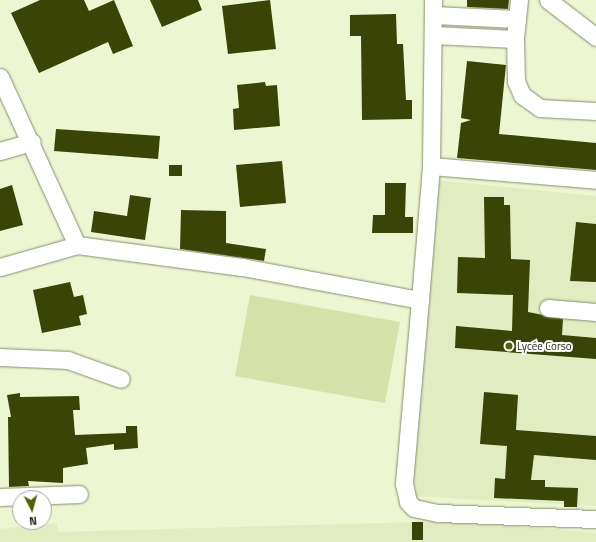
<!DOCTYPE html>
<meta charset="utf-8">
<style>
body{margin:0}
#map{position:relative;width:596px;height:542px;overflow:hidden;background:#ecf6d1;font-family:"Titillium Web",sans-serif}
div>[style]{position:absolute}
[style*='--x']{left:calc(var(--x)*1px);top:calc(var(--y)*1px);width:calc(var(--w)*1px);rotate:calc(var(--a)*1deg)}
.built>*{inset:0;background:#e1ecc0}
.green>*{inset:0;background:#d4e2a9}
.building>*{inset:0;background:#394406}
.roads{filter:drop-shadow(0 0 1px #868e6d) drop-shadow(0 0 1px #868e6d)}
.minor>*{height:17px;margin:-8.5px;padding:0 8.5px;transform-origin:8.5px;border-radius:8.5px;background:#fff}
.dots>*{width:11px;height:11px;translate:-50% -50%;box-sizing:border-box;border:2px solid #fff;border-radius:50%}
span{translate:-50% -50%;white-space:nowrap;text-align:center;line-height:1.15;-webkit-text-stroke:4px #fff;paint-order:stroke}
.poi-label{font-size:11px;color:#1f2215}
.left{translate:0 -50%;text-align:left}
.north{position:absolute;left:12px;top:490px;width:40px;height:40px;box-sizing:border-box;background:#fff;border:1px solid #a5a7a1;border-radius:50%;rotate:174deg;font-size:11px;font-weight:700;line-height:16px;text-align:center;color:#1f2215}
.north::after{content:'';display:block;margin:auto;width:14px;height:18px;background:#526104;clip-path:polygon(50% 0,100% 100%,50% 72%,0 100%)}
</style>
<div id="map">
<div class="built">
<i style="clip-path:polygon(433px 180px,596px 196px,596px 506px,413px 496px)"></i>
<i style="clip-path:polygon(458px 521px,596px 533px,596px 542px,0 542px,0 529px,57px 523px,57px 532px)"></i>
</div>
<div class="green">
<i style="clip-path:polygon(250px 295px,400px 322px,385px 403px,235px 376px)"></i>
</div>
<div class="building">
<i style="clip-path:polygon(40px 0,84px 0,89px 11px,114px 0,133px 46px,113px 54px,108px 42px,39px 73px,11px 13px)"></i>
<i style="clip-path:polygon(150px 0,198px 0,202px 10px,162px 27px)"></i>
<i style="clip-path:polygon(270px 0,276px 49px,228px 54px,222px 6px)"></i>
<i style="clip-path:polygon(467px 0,509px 0,508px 9px,467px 7px)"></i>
<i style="clip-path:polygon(396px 14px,397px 44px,403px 44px,406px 100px,412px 100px,412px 119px,362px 120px,361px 36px,350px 36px,350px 15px)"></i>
<i style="clip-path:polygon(467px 61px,506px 65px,499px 134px,596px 143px,596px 170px,457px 158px,461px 123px,471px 120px,461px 118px)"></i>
<i style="clip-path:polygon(265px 82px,266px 86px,277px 85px,280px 126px,234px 130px,233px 109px,239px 108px,237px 85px)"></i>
<i style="clip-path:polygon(56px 129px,160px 136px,158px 159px,54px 151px)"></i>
<i style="clip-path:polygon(282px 161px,286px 203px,240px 207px,236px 165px)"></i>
<i style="clip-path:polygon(169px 165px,182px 165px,182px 176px,169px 176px)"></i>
<i style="clip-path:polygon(385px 183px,406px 183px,405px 217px,413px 217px,413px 233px,372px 233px,373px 215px,385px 215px)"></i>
<i style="clip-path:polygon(12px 185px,23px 225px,0 231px,0 189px)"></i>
<i style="clip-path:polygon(130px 195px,151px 198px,145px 240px,91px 232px,94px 211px,127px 216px)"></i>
<i style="clip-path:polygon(484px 197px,504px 197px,504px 205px,510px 205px,511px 259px,530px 260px,528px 312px,563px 319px,562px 335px,596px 338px,596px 359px,455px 348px,456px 326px,512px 331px,513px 295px,457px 293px,458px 257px,485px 258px)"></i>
<i style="clip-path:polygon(181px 210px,226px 211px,226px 243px,266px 249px,264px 261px,180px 249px)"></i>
<i style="clip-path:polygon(576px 222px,596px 224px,596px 282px,570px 281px)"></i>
<i style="clip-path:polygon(70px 282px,74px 297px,83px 295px,87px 314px,79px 316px,81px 325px,42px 333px,33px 290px)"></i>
<i style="clip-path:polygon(484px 392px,518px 395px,516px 430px,596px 436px,596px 460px,534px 455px,531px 480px,545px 480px,545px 487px,578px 488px,577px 507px,564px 507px,564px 501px,494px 498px,495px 478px,505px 479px,507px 446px,480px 444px)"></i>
<i style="clip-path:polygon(20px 393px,20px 397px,79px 396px,80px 410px,73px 410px,75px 435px,126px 433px,126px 426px,137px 426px,138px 448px,114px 450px,114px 444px,86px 448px,88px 464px,63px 468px,63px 483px,28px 481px,29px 486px,9px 487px,8px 417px,11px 417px,7px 395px)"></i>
<i style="clip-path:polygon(412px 522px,423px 522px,423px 540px,412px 540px)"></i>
</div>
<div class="roads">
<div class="minor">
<i style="--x:519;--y:0;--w:39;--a:96"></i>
<i style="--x:515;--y:39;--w:42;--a:88.6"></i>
<i style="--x:516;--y:81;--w:15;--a:67"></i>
<i style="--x:522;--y:95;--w:22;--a:36"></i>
<i style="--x:540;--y:108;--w:56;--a:3.1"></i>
<i style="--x:548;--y:0;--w:61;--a:37.6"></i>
<i style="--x:434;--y:15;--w:83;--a:2.8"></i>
<i style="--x:433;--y:35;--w:82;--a:2.8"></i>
<i style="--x:0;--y:77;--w:185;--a:65.4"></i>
<i style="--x:0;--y:151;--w:33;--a:-16"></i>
<i style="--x:431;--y:166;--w:166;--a:4.8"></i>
<i style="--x:0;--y:267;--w:80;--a:-15.9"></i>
<i style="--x:77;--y:245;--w:166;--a:7.6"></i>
<i style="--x:242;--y:267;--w:181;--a:10.5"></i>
<i style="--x:420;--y:300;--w:185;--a:95"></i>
<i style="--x:404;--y:484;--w:18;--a:77"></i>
<i style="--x:408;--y:502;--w:8;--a:45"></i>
<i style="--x:414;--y:508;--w:25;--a:12"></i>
<i style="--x:438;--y:513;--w:158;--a:2.2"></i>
<i style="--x:420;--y:300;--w:134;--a:-85.3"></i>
<i style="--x:431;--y:166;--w:166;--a:-89.3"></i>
<i style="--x:548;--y:308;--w:48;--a:4.8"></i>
<i style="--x:0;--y:357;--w:68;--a:2.5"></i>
<i style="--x:68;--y:360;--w:56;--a:19.7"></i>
<i style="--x:0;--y:497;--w:79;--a:-2.2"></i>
</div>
</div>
<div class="dots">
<i style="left:509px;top:346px;background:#526104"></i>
</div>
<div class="poi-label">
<span class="left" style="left:517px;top:346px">Lycée Corso</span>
</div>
<div class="north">N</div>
</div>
